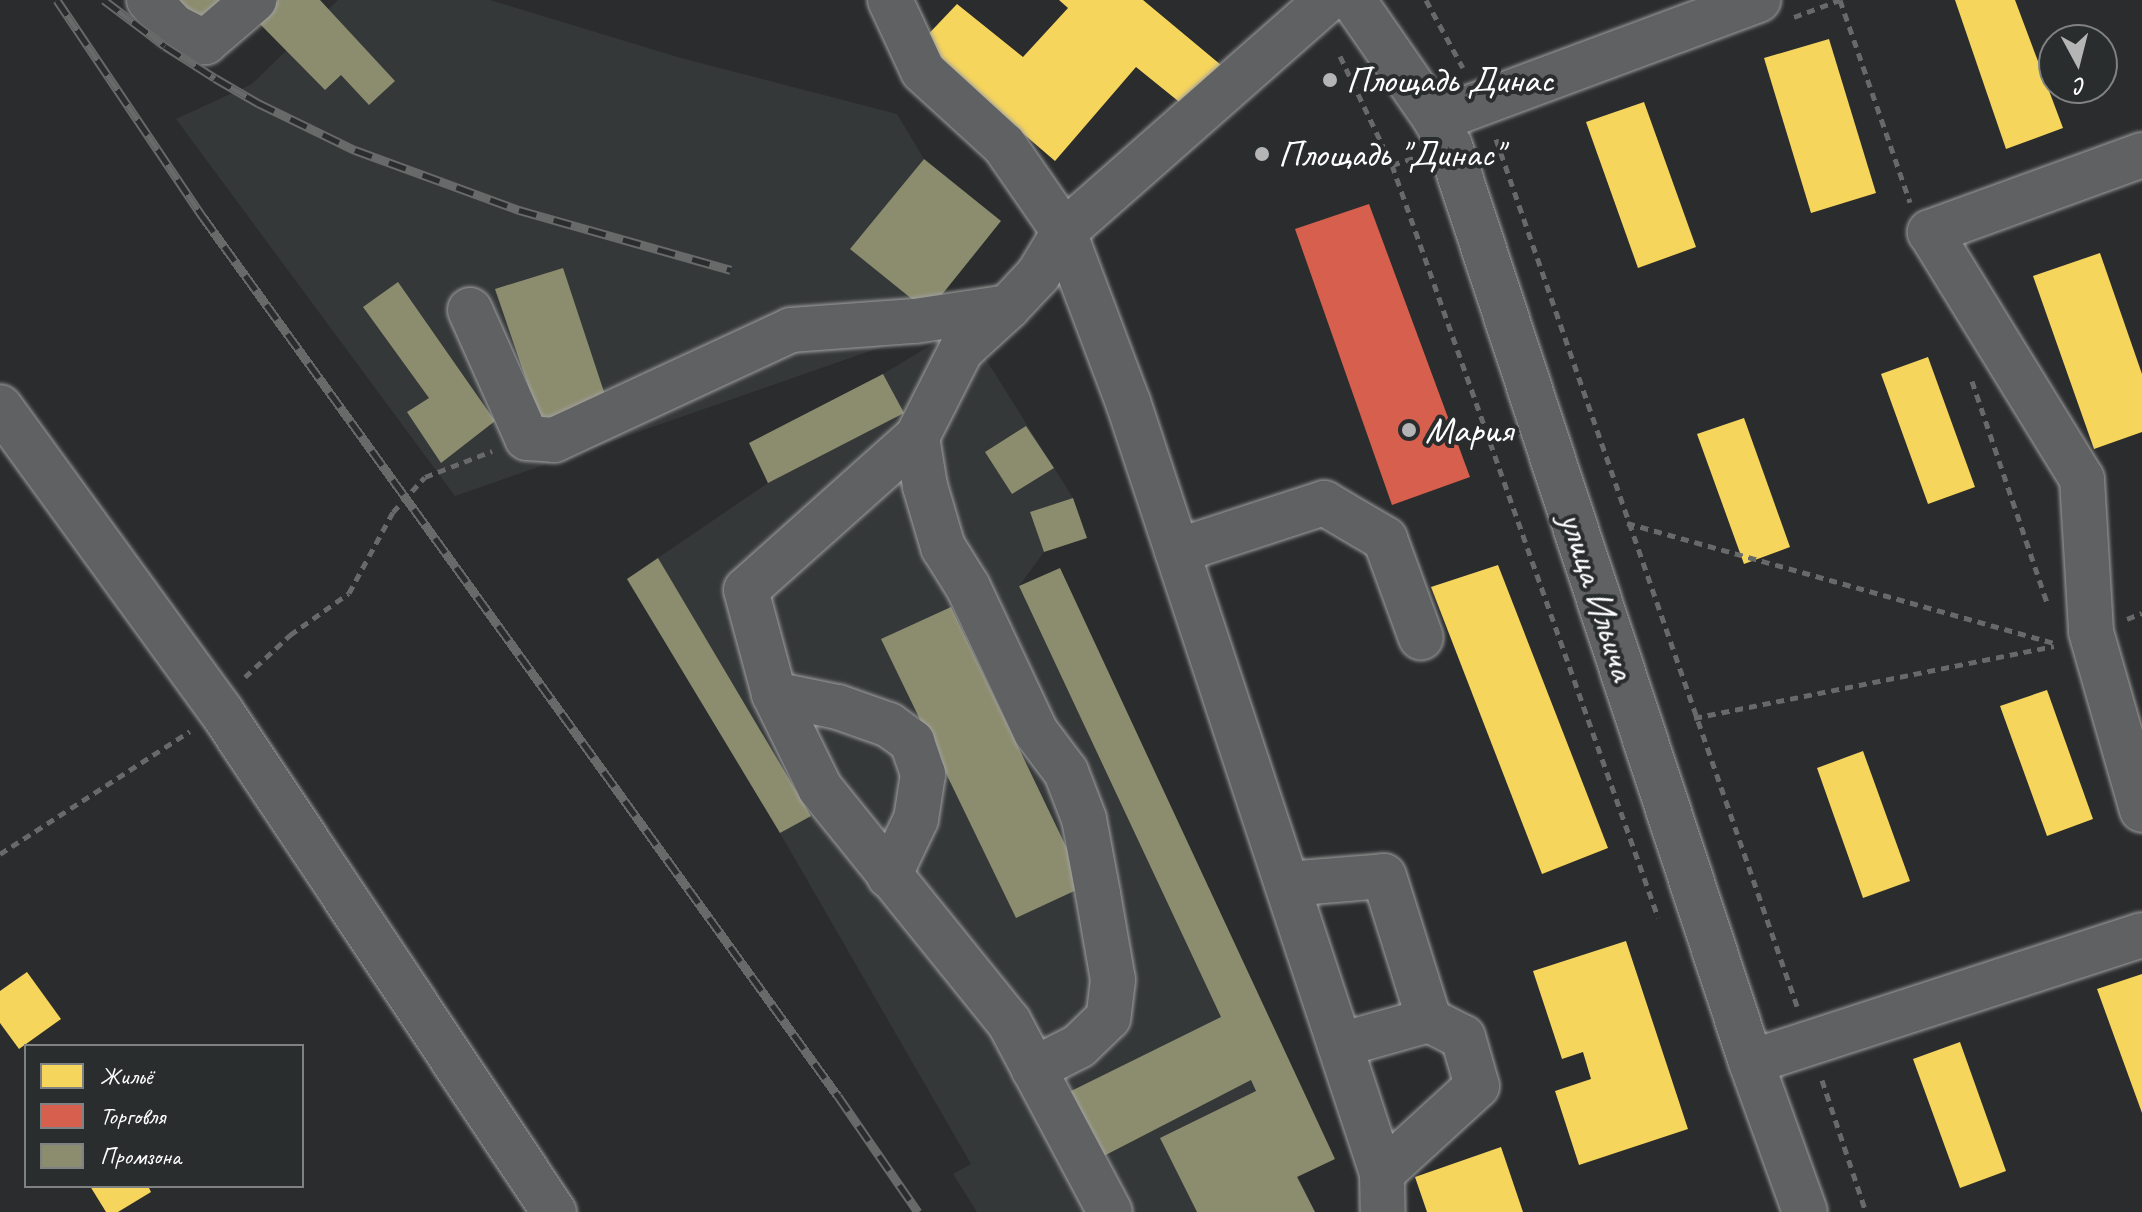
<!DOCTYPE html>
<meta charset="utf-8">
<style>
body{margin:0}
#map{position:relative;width:2142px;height:1212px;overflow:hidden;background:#2b2c2d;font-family:Caveat,sans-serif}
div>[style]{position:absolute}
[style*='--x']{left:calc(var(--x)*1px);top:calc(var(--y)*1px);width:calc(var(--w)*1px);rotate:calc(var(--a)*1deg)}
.built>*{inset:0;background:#353839}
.homes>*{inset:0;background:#f6d55c}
.shops>*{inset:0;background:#d6604d}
.industry>*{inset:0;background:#8c8c6e}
.path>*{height:5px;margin-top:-2.5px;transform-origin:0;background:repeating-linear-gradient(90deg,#686969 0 8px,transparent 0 14px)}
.roads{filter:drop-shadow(0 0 2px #a0a0a0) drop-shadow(0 0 2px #a0a0a0)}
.minor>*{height:44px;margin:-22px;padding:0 22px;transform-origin:22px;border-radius:22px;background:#606162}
.rail>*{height:9px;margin-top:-4.5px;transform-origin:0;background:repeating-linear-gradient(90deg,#2a2d2e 0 18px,#686969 0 36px);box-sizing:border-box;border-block:2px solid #686969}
.dots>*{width:22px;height:22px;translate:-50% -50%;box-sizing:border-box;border:4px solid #2a2d2e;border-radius:50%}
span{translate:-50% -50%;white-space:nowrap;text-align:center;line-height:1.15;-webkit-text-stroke:8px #2a2d2e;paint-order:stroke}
.poi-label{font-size:38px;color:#fff}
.left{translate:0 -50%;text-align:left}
.street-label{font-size:38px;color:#fff}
.legend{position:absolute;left:24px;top:1044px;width:280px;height:144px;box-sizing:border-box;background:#2a2d2e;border:2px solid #7f8182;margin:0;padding:10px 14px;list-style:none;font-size:24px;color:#fff}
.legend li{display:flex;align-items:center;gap:16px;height:40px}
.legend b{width:40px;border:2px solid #7f8182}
.north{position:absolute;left:2038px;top:24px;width:80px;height:80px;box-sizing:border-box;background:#2a2d2e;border:2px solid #7f8182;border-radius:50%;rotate:173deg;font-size:22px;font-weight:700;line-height:32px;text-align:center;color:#fff}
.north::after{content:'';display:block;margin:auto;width:28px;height:36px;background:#b5b5b6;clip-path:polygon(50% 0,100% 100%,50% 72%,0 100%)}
</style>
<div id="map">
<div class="built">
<i style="clip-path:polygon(338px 0,490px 0,681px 58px,897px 114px,924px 159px,851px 249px,929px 312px,943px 295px,950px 323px,455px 496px,176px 119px,252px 84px)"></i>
<i style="clip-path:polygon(961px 327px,980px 350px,1073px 498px,1030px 512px,1044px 552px,1019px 586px,1315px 1212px,977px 1212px,953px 1174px,971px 1164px,780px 833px,627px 579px,768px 483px,749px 443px,883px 374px)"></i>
</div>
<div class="homes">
<i style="clip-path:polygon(1059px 0,1143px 0,1227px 70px,1188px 109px,1136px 67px,1055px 161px,919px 44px,957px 4px,1023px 57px,1068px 8px)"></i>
<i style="clip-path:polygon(1955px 0,2015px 0,2063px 128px,2006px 149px)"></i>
<i style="clip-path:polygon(1829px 39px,1876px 193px,1811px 213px,1764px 58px)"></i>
<i style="clip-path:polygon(1644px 102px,1696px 247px,1638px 268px,1586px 122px)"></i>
<i style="clip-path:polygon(2100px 253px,2142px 374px,2142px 432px,2094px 449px,2033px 276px)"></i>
<i style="clip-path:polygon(1928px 357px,1975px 487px,1928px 504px,1881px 374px)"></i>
<i style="clip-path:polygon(1744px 418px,1790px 547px,1744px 564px,1697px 434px)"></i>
<i style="clip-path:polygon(1498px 565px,1608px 848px,1542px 874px,1431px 587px)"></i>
<i style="clip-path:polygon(2047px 690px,2093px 819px,2047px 836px,2000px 706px)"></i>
<i style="clip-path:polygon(1863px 751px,1910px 881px,1863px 898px,1817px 768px)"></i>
<i style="clip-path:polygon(1626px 941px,1688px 1129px,1579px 1165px,1555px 1091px,1591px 1079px,1583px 1052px,1562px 1059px,1533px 971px)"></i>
<i style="clip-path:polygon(27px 972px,61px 1019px,19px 1049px,0 1023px,0 991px)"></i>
<i style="clip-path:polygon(2142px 974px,2142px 1113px,2097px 989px)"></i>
<i style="clip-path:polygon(1960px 1042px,2006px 1171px,1960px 1188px,1913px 1059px)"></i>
<i style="clip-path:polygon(1501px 1147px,1523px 1212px,1427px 1212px,1415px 1177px)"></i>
<i style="clip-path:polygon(90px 1186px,148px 1186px,151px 1192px,118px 1212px,106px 1212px)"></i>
</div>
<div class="shops">
<i style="clip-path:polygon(1369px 204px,1470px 477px,1392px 505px,1295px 229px)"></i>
</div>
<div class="industry">
<i style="clip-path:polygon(170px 0,226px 0,196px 28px)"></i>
<i style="clip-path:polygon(278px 0,320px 0,395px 81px,369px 105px,341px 75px,325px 90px,257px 21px)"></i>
<i style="clip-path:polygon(924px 159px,1001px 221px,928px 312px,850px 249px)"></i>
<i style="clip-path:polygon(563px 268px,608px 404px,542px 426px,495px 289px)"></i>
<i style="clip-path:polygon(398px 282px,495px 421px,441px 463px,407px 412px,429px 398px,363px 307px)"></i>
<i style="clip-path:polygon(883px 374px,904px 413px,768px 483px,749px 443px)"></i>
<i style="clip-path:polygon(1026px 426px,1054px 468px,1012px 494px,985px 452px)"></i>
<i style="clip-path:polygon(1073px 498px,1087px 538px,1044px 552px,1030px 512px)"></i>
<i style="clip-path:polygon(658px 558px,811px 816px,780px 833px,627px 579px)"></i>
<i style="clip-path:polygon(1060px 568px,1335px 1159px,1297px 1177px,1315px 1212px,1197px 1212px,1160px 1138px,1256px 1091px,1251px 1080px,1096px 1160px,1061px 1096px,1221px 1017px,1019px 586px)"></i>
<i style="clip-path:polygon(951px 607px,1085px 886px,1016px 918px,881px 639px)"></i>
</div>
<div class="path">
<i style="--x:1426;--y:0;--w:77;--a:61.4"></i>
<i style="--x:1794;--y:17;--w:49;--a:-20.3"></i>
<i style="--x:1840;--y:0;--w:214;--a:70.9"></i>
<i style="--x:1340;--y:56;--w:121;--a:64.5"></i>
<i style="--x:1392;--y:165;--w:798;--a:70.52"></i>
<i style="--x:1496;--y:139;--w:918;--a:70.85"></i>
<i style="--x:1392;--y:165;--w:23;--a:-18"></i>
<i style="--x:1972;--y:381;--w:234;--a:71.3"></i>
<i style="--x:1627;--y:523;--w:445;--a:15.7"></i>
<i style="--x:2127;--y:619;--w:16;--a:-22"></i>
<i style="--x:245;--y:677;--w:62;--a:-43"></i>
<i style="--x:290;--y:635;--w:72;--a:-35.4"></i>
<i style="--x:349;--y:593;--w:92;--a:-61.5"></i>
<i style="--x:393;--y:512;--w:47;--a:-47.6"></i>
<i style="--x:425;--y:477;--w:72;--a:-21.2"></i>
<i style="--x:1694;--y:718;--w:367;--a:-11.3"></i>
<i style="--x:0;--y:854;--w:226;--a:-32.9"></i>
<i style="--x:1822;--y:1080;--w:139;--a:71.6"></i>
</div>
<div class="roads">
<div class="minor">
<i style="--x:149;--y:0;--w:35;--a:47"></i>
<i style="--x:173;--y:26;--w:36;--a:27"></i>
<i style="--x:205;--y:42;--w:65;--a:-40.6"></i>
<i style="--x:890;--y:0;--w:78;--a:65.1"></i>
<i style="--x:923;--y:71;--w:110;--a:42.4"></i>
<i style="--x:1004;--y:145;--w:106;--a:55.4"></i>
<i style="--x:1064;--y:232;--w:182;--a:69.4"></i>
<i style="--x:1128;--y:402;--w:812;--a:71.77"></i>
<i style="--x:1382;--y:1173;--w:39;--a:89"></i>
<i style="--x:1353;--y:0;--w:146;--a:55.3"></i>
<i style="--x:1436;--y:120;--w:30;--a:62"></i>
<i style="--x:1450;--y:146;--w:964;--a:71.81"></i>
<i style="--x:1751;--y:1062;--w:159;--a:70.2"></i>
<i style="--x:1436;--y:120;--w:344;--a:-20.4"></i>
<i style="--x:2142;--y:155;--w:226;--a:160"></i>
<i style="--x:1930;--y:232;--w:290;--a:58.4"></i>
<i style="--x:2082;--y:479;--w:153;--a:86.6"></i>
<i style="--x:2091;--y:632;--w:185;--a:74"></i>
<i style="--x:1008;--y:307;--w:64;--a:137.5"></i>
<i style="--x:961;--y:350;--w:97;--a:116.8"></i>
<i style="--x:917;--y:437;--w:229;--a:138.2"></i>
<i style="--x:746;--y:590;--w:108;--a:74.9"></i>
<i style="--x:774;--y:694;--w:105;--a:63.9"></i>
<i style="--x:820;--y:788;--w:301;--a:51.1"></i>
<i style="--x:1009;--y:1022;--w:215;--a:62"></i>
<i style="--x:470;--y:310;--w:140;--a:66"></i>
<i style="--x:527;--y:438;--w:27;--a:4"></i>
<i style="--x:554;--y:440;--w:261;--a:-24.9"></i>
<i style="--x:791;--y:330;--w:124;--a:-4.2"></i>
<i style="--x:915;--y:321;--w:94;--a:-8.6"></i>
<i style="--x:1008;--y:307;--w:44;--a:-46.8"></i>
<i style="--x:1038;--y:275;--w:50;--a:-58.8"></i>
<i style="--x:1064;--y:232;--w:351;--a:-41.4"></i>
<i style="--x:0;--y:407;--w:376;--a:54"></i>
<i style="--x:221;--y:711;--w:602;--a:56.39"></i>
<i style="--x:917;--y:437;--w:50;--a:80.7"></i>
<i style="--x:925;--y:486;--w:64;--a:73.6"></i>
<i style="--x:943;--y:547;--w:47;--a:58"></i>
<i style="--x:968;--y:587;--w:160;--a:64.9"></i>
<i style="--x:1036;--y:732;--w:50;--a:53.1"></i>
<i style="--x:1066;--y:772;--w:50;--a:69"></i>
<i style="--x:1084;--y:819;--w:76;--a:79.4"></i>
<i style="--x:1098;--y:894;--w:87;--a:80.1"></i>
<i style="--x:1113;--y:980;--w:38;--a:97"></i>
<i style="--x:1108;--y:1018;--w:40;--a:136"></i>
<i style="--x:1079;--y:1046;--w:51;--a:152.9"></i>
<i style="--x:1177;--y:551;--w:155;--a:-18.1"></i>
<i style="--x:1324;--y:503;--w:71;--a:30.5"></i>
<i style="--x:1385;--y:539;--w:105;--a:70"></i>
<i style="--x:774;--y:694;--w:65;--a:11.5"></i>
<i style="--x:838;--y:707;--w:54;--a:19.4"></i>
<i style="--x:889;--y:725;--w:29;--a:36"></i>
<i style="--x:912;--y:742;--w:34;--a:71"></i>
<i style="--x:923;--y:774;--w:46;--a:98.8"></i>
<i style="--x:916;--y:819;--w:63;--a:115.3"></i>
<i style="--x:1287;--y:884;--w:97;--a:-4.7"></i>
<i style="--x:1384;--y:876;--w:151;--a:72.6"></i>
<i style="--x:1429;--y:1020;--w:38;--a:27"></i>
<i style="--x:1463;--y:1037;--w:51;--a:74.1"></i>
<i style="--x:1477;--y:1086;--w:129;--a:137.5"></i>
<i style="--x:1340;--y:1045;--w:92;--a:-15.7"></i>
<i style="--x:1751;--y:1062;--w:411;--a:-18"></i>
</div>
</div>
<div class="rail">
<i style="--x:57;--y:0;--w:262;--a:56.1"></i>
<i style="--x:203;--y:217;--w:1084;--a:54.16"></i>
<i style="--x:838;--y:1096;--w:141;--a:55.4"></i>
<i style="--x:104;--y:0;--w:76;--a:37"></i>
<i style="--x:165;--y:46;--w:59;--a:32.6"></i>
<i style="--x:215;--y:78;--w:50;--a:30.2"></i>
<i style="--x:258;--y:103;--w:108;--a:25.9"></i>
<i style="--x:355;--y:150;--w:175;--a:20.1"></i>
<i style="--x:519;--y:210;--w:220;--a:15.8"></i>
</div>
<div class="dots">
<i style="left:1330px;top:80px;background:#b5b5b6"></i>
<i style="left:1262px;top:154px;background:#b5b5b6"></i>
<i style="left:1409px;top:430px;background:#b5b5b6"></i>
</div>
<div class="poi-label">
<span class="left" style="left:1346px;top:80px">Площадь Динас</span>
<span class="left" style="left:1278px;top:154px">Площадь "Динас"</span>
<span class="left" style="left:1425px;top:430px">Мария</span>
</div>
<div class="street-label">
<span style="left:1598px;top:596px;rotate:72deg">улица Ильича</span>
</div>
<ul class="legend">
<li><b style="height:22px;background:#f6d55c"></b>Жильё</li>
<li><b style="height:22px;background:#d6604d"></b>Торговля</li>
<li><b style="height:22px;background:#8c8c6e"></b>Промзона</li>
</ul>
<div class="north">С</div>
</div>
